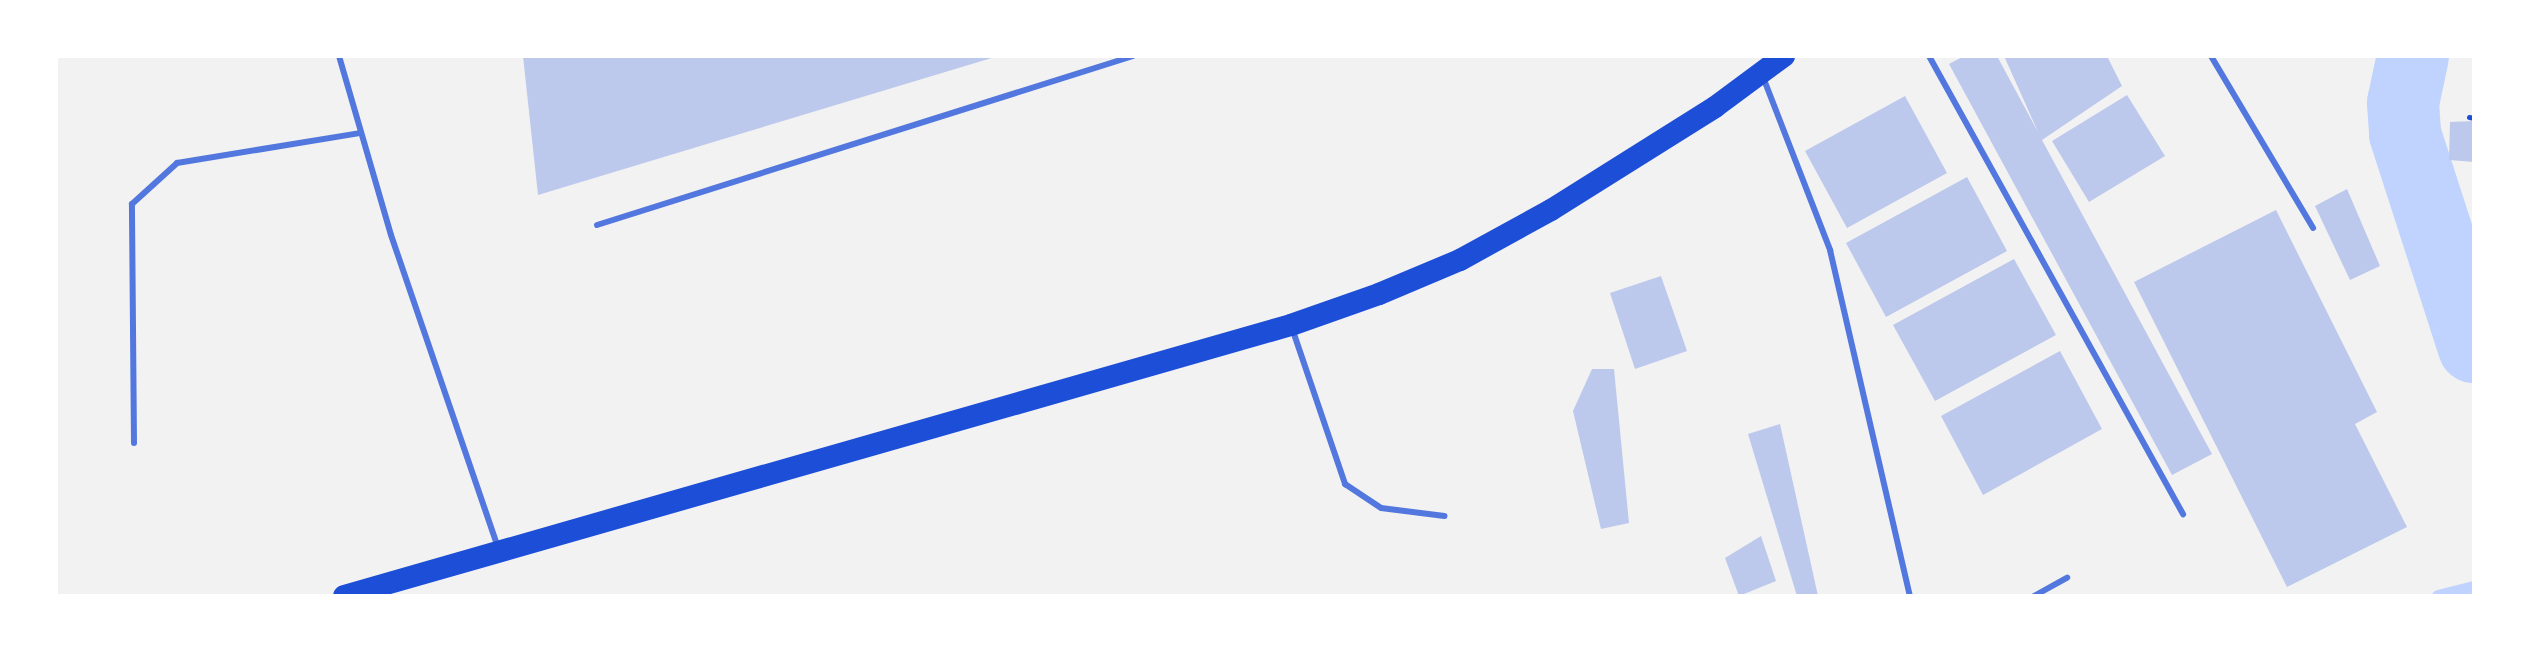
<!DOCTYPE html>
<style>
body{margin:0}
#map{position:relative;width:2530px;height:652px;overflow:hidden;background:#f2f2f2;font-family:"Work Sans",sans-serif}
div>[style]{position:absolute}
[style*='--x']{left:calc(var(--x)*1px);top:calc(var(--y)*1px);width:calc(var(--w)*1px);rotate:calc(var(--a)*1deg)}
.stream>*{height:12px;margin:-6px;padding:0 6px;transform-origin:6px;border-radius:6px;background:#bfd3fe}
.river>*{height:72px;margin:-36px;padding:0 36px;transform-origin:36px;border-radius:36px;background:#bfd3fe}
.building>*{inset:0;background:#bdc9ec}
.path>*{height:5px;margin:-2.5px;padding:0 2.5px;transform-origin:2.5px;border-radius:2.5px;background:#1d4ed8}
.service>*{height:6px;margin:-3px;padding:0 3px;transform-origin:3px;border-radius:3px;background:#5277de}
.trunk>*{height:22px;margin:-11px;padding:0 11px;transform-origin:11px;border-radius:11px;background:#1d4ed8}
span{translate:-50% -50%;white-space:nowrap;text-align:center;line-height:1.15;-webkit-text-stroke:6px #fff;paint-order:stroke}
.frame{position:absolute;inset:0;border:58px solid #fff;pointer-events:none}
</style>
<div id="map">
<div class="stream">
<i style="--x:2438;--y:596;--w:37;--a:-14"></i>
</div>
<div class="river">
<i style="--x:2413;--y:56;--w:48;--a:102"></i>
<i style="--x:2403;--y:103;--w:31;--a:86"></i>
<i style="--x:2405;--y:134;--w:224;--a:72.1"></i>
</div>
<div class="building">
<i style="clip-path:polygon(523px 56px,995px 56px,995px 57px,538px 195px)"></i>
<i style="clip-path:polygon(1964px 56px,1997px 56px,2038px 132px,2004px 56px,2107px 56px,2122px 86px,2042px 140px,2212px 454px,2172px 475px,1949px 64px)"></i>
<i style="clip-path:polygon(2127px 95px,2165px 156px,2089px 202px,2052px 141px)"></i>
<i style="clip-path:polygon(1905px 96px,1947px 173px,1847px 228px,1805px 151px)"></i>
<i style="clip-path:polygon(2474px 121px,2474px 162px,2449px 160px,2450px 122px)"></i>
<i style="clip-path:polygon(1967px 177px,2007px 251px,1886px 317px,1846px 243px)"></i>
<i style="clip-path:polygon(2347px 189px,2380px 266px,2350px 280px,2315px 206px)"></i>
<i style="clip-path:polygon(2276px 210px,2377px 412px,2355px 424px,2407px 527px,2287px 587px,2134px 282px)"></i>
<i style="clip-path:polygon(2014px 259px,2056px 335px,1935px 401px,1893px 325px)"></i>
<i style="clip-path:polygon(1661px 276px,1687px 351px,1635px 369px,1610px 293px)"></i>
<i style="clip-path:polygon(2060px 351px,2102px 429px,1983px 495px,1941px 416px)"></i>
<i style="clip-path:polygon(1592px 369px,1614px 369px,1629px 523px,1601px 529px,1573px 411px)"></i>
<i style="clip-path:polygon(1780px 424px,1818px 596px,1797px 596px,1748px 434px)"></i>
<i style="clip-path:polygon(1761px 536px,1776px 581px,1739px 596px,1725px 558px)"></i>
</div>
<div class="path">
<i style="--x:2469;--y:117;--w:5;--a:11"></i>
</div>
<div class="service">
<i style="--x:339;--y:56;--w:186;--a:73.8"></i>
<i style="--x:391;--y:235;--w:330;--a:71.1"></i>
<i style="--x:1929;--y:56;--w:524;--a:60.99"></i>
<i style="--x:2211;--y:56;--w:200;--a:59.3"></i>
<i style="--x:1763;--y:77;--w:186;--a:68.8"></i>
<i style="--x:1830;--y:250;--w:355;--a:77"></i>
<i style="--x:597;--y:225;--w:562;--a:-17.5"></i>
<i style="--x:1293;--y:331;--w:162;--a:71.2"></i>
<i style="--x:1345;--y:484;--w:43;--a:33.7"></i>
<i style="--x:1381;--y:508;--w:64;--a:7.2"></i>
<i style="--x:134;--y:443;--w:239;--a:-90.5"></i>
<i style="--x:132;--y:204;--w:61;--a:-42.3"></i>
<i style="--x:177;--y:163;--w:185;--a:-9.3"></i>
<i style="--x:2034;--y:596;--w:38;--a:-29"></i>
</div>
<div class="trunk">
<i style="--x:344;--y:596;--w:985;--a:-15.97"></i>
<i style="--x:1291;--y:325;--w:93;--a:-19.4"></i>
<i style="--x:1379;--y:294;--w:88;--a:-22.8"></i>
<i style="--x:1460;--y:260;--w:104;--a:-28.8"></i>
<i style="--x:1551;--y:210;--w:194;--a:-32.1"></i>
<i style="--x:1715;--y:107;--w:86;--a:-36.5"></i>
</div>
<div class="frame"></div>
</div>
